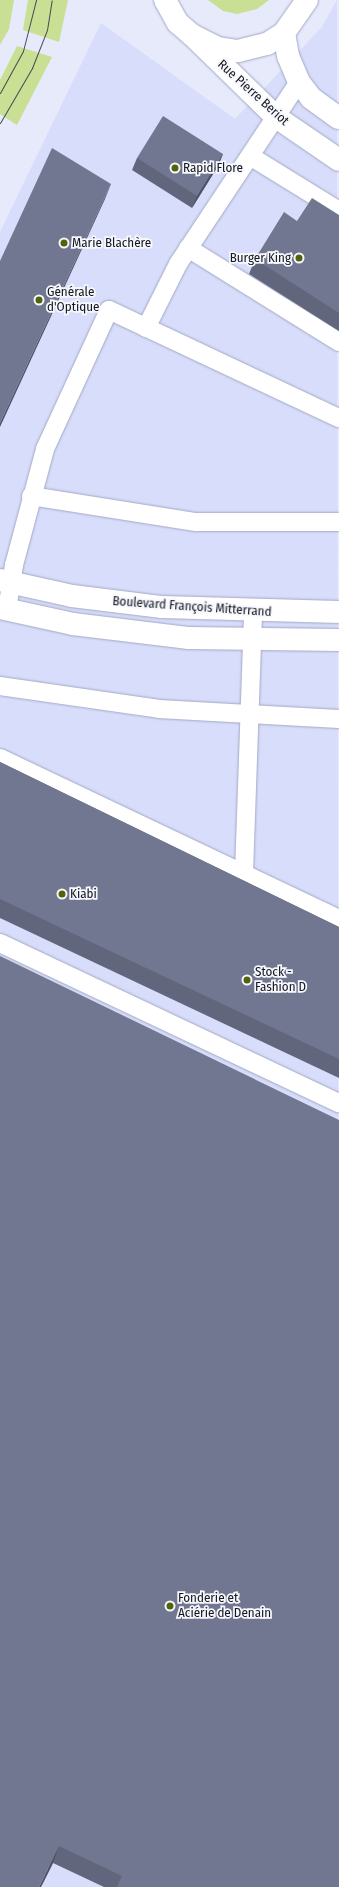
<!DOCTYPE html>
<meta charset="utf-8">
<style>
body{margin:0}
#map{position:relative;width:339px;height:1887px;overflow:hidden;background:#e6eafb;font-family:"Fira Sans Condensed",sans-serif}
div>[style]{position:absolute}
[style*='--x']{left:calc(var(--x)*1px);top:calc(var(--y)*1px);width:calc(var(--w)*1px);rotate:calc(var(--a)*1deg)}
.built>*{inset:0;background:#d7ddfa}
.green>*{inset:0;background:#c9df93}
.roads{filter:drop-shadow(0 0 1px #a3a9c4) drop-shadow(0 0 1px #a3a9c4)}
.service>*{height:18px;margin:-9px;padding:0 9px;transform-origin:9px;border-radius:9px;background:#fff}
.tertiary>*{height:22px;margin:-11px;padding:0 11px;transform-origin:11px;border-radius:11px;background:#fff}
.secondary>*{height:22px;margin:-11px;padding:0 11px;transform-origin:11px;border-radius:11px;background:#fff}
.tram>*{height:1px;margin:-0.5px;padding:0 0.5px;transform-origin:0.5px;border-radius:0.5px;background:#464854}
.wall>*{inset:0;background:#62667d}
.shaded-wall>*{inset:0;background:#505366}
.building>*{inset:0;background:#727791}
.dots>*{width:11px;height:11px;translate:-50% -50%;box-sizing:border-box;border:2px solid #f6f8fd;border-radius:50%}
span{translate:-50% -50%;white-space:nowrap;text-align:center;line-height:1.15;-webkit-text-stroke:3.5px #f6f8fd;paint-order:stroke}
.street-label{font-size:13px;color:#151721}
.poi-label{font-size:13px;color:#151721}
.left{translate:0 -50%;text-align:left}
.right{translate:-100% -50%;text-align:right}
</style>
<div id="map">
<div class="built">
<i style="clip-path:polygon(337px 0,339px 1887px,0 1887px,0 232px,101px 23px,235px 119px,322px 27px)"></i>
</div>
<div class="green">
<i style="clip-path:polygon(0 0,14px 0,9px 29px,0 45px)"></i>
<i style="clip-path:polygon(28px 0,68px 0,59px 42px,23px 30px)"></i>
<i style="clip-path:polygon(208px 0,269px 0,257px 9px,237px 14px,223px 11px)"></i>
<i style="clip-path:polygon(17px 46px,52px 57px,17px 125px,0 114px,0 80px)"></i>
</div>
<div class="roads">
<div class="service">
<i style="--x:250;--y:156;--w:105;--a:31.7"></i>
<i style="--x:188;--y:248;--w:178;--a:31.9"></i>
<i style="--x:146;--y:328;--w:72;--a:-63.4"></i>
<i style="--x:178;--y:264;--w:219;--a:-56.4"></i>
<i style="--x:31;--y:496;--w:167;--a:9"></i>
<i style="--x:196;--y:522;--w:143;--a:0"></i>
<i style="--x:7;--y:610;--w:46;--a:-81.2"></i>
<i style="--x:14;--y:565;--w:120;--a:-75"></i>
<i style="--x:45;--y:449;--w:153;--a:-65.3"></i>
<i style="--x:109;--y:310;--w:254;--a:25.2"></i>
<i style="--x:0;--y:686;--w:161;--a:8.2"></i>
<i style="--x:159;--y:709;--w:180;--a:3.2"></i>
<i style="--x:0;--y:758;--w:375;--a:25.4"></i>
<i style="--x:244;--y:873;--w:261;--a:-88"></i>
<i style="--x:0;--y:943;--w:375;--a:25.3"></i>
</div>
<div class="tertiary">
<i style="--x:165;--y:0;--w:26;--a:61"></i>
<i style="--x:178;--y:23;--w:18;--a:41"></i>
<i style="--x:192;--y:35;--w:29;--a:27"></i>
<i style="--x:218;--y:48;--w:20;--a:9"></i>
<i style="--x:238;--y:51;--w:30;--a:-14"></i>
<i style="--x:267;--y:44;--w:20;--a:-33"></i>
<i style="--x:284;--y:33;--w:40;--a:-55.1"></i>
<i style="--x:284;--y:33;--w:23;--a:80"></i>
<i style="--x:288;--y:56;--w:28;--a:67"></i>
<i style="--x:299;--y:82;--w:20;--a:53"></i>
<i style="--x:311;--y:98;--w:34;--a:36"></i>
<i style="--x:192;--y:35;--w:117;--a:44.3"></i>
<i style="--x:276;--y:117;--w:76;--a:34.3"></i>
</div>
<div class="secondary">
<i style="--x:0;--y:580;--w:74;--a:12.5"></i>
<i style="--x:72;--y:596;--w:91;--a:7"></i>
<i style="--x:162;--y:607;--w:177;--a:1.6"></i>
<i style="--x:0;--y:608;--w:75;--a:12.4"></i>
<i style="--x:73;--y:624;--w:117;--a:6.9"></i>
<i style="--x:189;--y:638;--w:150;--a:0.8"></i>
</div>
</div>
<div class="tram">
<i style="--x:0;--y:93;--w:48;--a:-61.3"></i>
<i style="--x:23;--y:51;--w:53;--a:-75.7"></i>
<i style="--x:0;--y:123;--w:64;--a:-59.8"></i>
<i style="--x:32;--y:68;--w:41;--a:-68.5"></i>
<i style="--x:47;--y:30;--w:30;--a:-81"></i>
</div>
<div class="wall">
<i style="clip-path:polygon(223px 154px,218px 166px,192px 208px,132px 170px,137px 158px)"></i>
<i style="clip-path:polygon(339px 215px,339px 331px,249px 274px,255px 259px,297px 221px)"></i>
<i style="clip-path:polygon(0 762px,339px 927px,339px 1078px,0 918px)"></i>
<i style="clip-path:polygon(339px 1120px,339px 1887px,104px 1887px,53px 1863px,41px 1887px)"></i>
</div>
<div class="shaded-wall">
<i style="clip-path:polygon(223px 154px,218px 166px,192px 208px,197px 196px)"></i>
<i style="clip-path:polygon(111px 184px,105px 199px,0 427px,0 423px)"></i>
<i style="clip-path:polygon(59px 1846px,53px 1863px,41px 1887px,39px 1887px)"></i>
</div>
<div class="building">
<i style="clip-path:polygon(163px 116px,223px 154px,197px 196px,137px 158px)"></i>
<i style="clip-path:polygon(52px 148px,111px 184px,0 423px,0 261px)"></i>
<i style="clip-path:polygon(312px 198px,339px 215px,339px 313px,255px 259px,284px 212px,297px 221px)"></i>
<i style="clip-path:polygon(0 762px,339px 927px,339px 1059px,0 899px)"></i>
<i style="clip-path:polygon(0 956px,339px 1120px,339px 1887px,117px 1887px,122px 1876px,59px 1846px,39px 1887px,0 1887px)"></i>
</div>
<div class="dots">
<i style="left:175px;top:168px;background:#51630b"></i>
<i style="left:64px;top:243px;background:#51630b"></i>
<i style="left:299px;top:258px;background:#51630b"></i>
<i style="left:39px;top:300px;background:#51630b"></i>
<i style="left:62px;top:894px;background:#51630b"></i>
<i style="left:247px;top:980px;background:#51630b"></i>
<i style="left:170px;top:1606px;background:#51630b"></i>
</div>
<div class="street-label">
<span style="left:253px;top:93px;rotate:42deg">Rue Pierre Beriot</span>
<span style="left:192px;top:607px;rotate:4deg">Boulevard François Mitterrand</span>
</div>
<div class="poi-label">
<span class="left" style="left:183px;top:168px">Rapid Flore</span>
<span class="left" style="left:72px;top:243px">Marie Blachère</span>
<span class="right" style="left:291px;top:258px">Burger King</span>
<span class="left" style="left:47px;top:300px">Générale<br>d'Optique</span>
<span class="left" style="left:70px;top:894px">Kiabi</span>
<span class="left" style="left:255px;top:980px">Stock -<br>Fashion D</span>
<span class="left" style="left:178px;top:1606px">Fonderie et<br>Aciérie de Denain</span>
</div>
</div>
